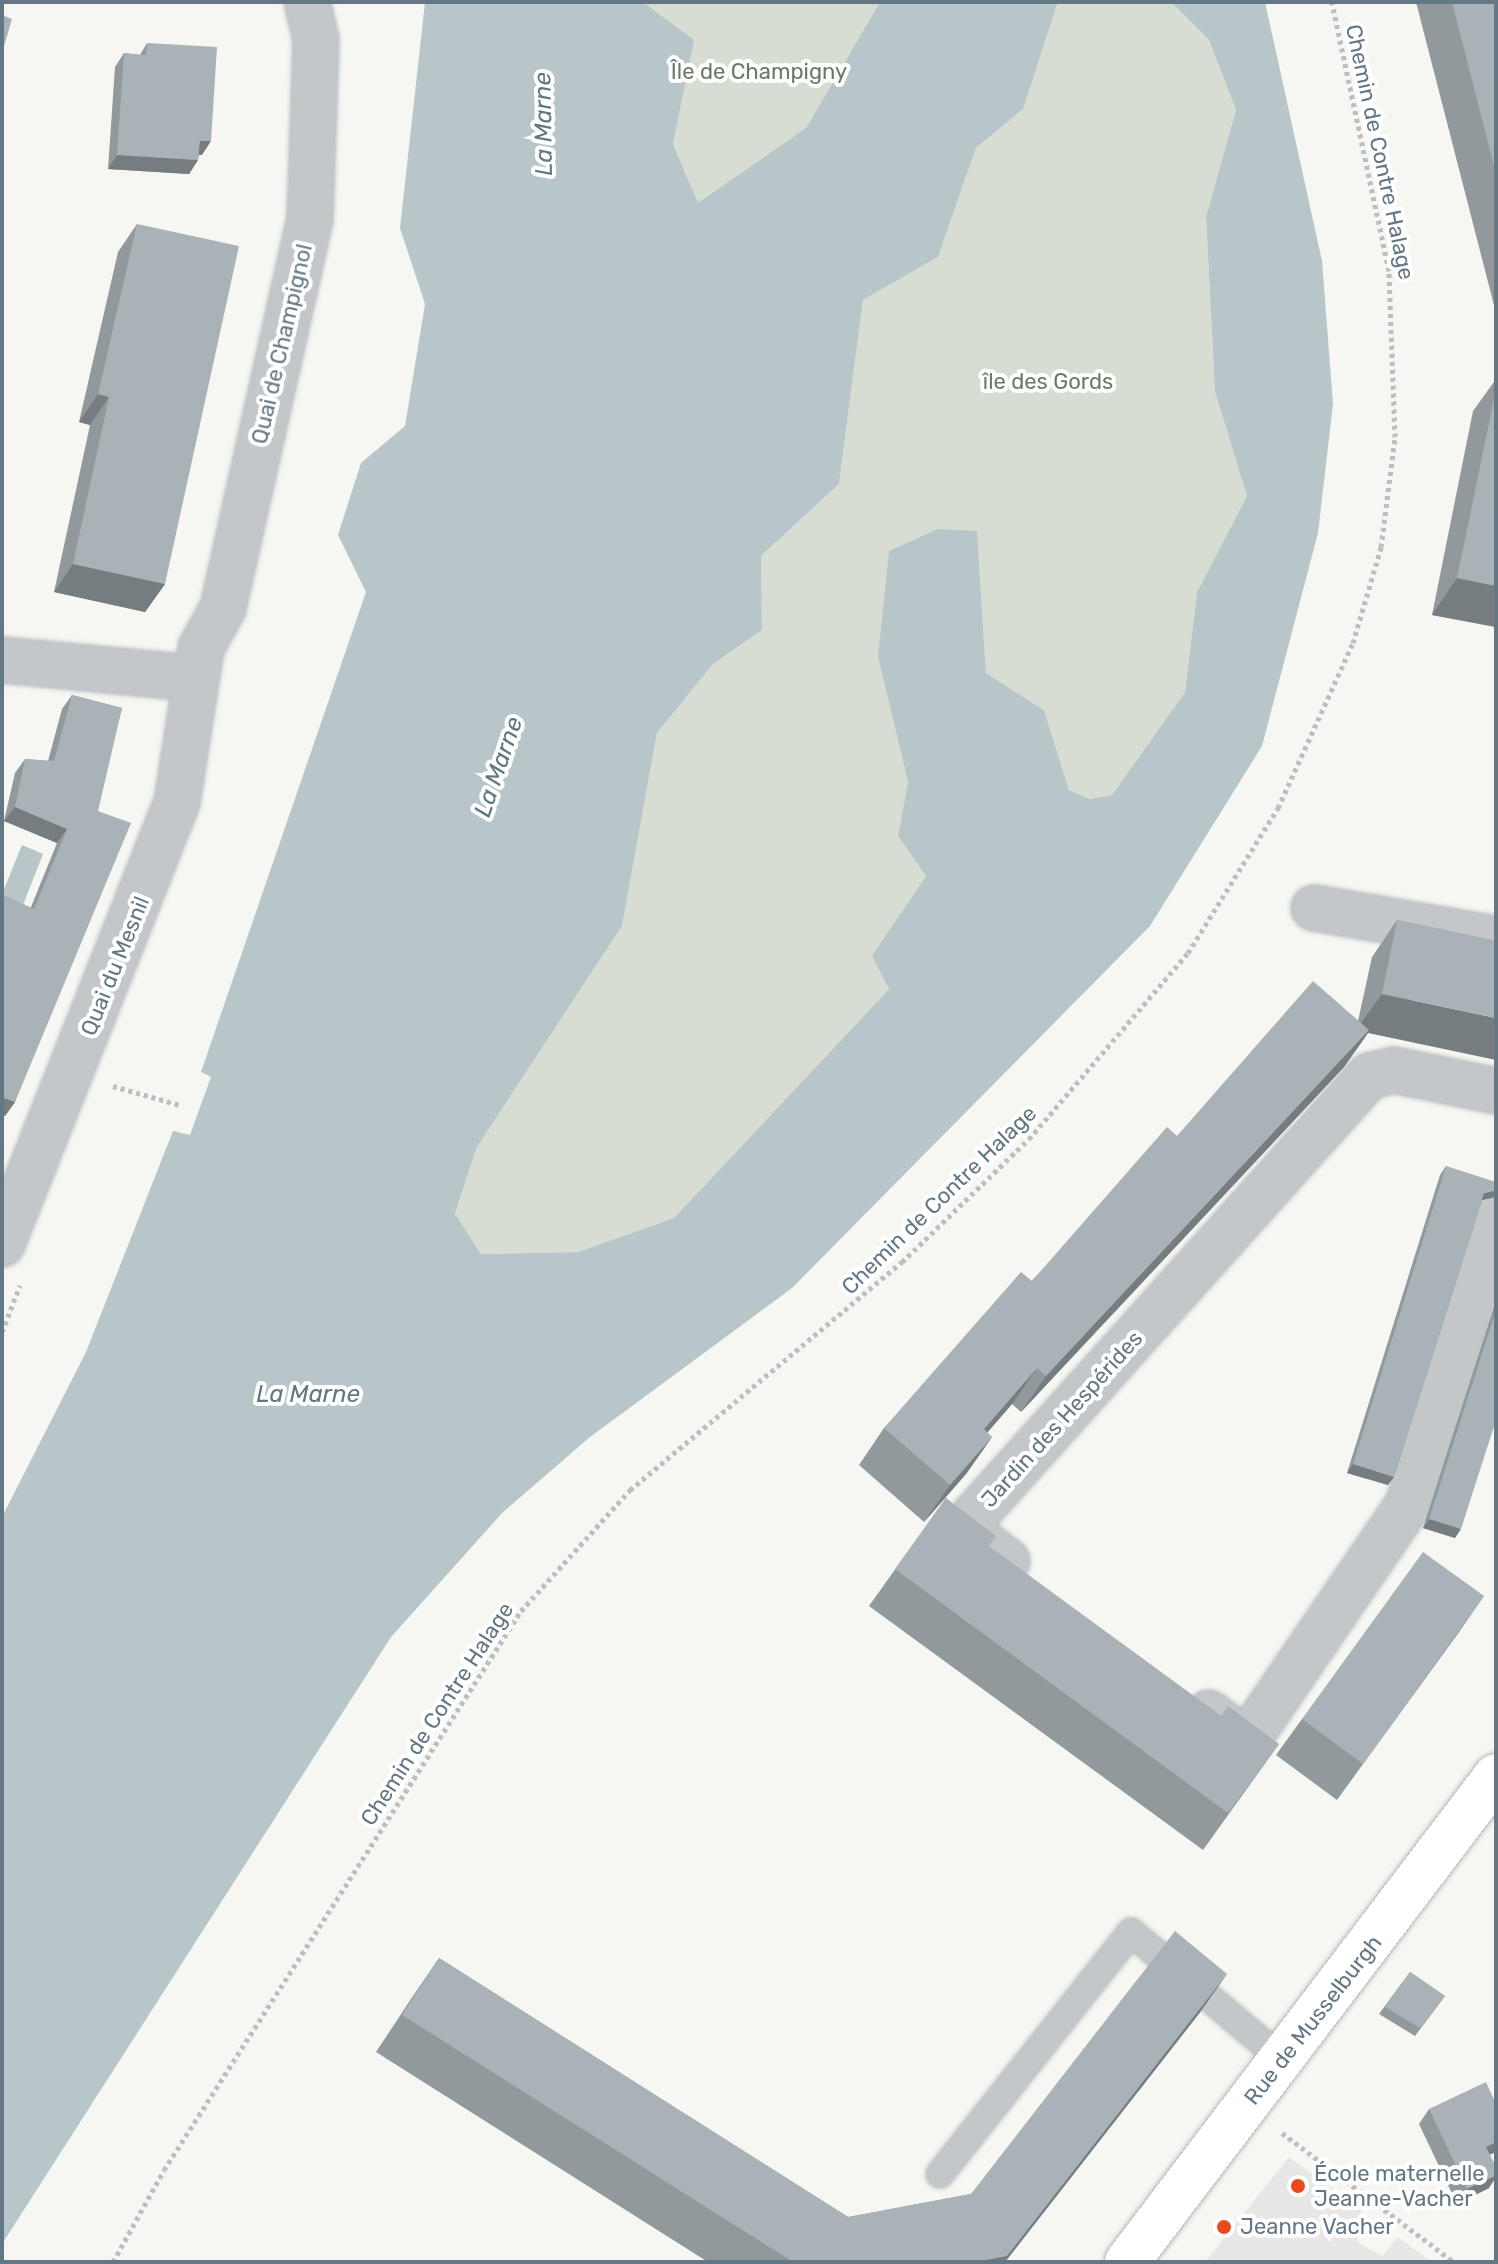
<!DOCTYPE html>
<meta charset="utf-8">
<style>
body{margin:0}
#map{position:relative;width:1498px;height:2264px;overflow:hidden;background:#f6f6f2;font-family:Rubik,sans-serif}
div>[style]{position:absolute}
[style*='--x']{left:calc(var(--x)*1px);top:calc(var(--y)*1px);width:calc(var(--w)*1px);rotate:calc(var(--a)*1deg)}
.built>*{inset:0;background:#e7e7e6}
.green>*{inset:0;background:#d7ddd3}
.water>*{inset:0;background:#b8c6c9}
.path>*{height:5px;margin-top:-2.5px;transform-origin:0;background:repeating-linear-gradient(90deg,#bcbfc1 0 4px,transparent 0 8px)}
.roads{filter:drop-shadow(0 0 2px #b3b9bd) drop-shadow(0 0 2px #b3b9bd)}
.lane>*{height:26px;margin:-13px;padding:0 13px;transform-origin:13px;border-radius:13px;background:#c3c7ca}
.street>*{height:44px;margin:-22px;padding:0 22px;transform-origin:22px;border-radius:22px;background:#c3c7ca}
.secondary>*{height:44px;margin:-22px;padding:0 22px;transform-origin:22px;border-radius:22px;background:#fff}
.wall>*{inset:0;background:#91999d}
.shaded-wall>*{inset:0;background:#767d80}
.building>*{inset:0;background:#a9b2b7}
.dots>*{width:22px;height:22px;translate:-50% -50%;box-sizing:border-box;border:4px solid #fff;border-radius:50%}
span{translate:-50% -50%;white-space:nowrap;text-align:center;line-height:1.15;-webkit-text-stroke:8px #fff;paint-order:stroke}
.park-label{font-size:22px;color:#687b63}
.street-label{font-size:22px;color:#637785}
.poi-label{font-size:22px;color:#637785}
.left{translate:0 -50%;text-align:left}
.water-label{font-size:24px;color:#5f7981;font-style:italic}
.frame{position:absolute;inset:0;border:4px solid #637785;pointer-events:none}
</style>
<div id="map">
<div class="built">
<i style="clip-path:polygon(1289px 2157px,1361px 2210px,1357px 2242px,1382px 2256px,1398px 2237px,1432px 2262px,1205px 2262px)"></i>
</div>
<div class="green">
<i style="clip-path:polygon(643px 2px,880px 2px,806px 128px,698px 204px,673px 144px,693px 40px)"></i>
<i style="clip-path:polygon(1058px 2px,1171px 2px,1209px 40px,1236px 110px,1206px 217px,1215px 392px,1247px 496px,1197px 592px,1185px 692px,1112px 795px,1090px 799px,1069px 790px,1044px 710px,986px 673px,977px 531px,878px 657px,908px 782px,898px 836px,926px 876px,873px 956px,889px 989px,674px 1218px,578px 1252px,481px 1254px,455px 1215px,477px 1147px,622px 926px,657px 733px,713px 664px,762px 630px,761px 556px,839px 484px,863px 300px,938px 257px,976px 148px,1023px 109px)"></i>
</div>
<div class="water">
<i style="clip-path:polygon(425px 2px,643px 2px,694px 40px,673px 144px,698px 203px,806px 128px,880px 2px,1058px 2px,1023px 109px,976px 148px,938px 257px,863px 300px,839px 484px,761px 556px,762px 630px,713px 664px,657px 733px,622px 926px,477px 1147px,455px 1214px,481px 1254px,578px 1252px,674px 1218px,889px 989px,872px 956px,926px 876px,898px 836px,908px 782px,878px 657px,889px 551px,938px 529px,977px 531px,986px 673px,1044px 710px,1069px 790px,1090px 799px,1112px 795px,1185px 692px,1197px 592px,1247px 496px,1215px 392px,1206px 217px,1236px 110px,1209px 40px,1171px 2px,1265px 2px,1322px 261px,1333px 404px,1318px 533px,1262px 746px,1150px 926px,792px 1288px,590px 1437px,503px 1512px,391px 1637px,2px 2244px,2px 1517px,86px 1352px,173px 1131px,190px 1135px,211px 1077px,201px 1072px,366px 592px,338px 535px,361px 463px,405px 426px,425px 304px,400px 228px)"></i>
<i style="clip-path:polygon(22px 845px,43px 854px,23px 905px,2px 894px)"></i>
</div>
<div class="path">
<i style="--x:113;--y:1086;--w:70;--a:15.8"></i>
<i style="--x:2;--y:1332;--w:50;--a:-69"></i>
<i style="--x:1282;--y:2133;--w:215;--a:36.9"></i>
<i style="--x:113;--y:2262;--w:105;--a:-61"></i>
<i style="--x:164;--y:2170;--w:663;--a:-57.44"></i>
<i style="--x:521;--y:1611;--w:163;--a:-48"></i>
<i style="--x:630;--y:1490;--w:355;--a:-40"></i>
<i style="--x:902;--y:1262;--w:177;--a:-44.1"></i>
<i style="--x:1029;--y:1139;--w:245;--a:-49.5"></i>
<i style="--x:1188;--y:953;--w:171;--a:-58.2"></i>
<i style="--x:1278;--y:808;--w:181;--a:-65.6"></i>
<i style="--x:1353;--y:643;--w:100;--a:-73.7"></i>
<i style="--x:1381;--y:547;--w:111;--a:-82.7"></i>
<i style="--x:1395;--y:437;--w:166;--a:-92.1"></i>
<i style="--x:1389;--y:271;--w:275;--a:-102"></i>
</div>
<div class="roads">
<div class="lane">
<i style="--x:940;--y:2174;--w:308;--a:-51.7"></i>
<i style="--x:1131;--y:1932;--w:197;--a:40.1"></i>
</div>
<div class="street">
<i style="--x:2;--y:660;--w:193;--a:5.4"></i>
<i style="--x:1314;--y:908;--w:185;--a:9.7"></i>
<i style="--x:2;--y:1244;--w:475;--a:-68.4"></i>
<i style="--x:177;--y:802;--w:156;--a:-81.1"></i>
<i style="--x:201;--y:648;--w:46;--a:-61.2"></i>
<i style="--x:223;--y:608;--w:398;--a:-77.4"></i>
<i style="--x:310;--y:220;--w:180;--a:-88.1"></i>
<i style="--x:316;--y:40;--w:39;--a:-103"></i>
<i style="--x:1007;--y:1561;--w:39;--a:-143"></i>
<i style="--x:976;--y:1538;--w:22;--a:-95"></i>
<i style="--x:974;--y:1516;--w:591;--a:-48.08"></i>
<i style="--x:1369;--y:1076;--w:26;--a:-13"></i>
<i style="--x:1394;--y:1070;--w:104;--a:11.6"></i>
<i style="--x:1209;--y:1713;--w:34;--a:37"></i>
<i style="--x:1236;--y:1733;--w:17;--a:-3"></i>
<i style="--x:1253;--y:1732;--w:275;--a:-55.7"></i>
<i style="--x:1408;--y:1505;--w:299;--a:-72.9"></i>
</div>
<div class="secondary">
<i style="--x:1127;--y:2262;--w:610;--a:-52.79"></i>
</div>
</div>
<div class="wall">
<i style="clip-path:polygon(1416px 2px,1496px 2px,1496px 313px)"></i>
<i style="clip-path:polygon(147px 43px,202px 155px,199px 155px,198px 160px,189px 174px,108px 169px,115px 67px,124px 53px,140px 55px)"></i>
<i style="clip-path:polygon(137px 224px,165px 584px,145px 612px,54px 592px,90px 425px,79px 422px,118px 252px)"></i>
<i style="clip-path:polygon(1496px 379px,1496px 627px,1432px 615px,1473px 411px)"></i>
<i style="clip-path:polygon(72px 695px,122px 708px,15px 1102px,5px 1116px,31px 907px,57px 843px,4px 821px,15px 773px,25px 759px,48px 761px,62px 709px)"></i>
<i style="clip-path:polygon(1397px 920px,1496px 941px,1368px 1033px,1344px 1067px,1021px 1412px,1012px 1404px,987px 1433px,992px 1437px,966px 1474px,924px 1522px,859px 1465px,884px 1428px,1177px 1136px,1358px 1021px,1372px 957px)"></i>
<i style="clip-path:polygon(1446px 1166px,1482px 1200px,1394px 1477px,1388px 1485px,1347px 1473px,1440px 1175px)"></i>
<i style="clip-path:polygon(1496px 1300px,1496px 1420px,1455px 1538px,1423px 1528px)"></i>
<i style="clip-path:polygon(946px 1498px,989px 1547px,1221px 1716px,1279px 1744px,1203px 1850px,869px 1606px)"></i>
<i style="clip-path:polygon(1484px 1596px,1337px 1800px,1276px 1755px,1302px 1719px)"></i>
<i style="clip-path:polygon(439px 1958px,848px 2217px,971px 2194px,1201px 2011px,1005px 2262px,708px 2262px,376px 2052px,413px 1996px)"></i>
<i style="clip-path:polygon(1410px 1972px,1445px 1996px,1415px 2036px,1379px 2014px)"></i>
<i style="clip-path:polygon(1496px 2104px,1496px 2152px,1490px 2154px,1489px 2188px,1457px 2204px,1419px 2124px,1429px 2109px)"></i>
</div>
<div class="shaded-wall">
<i style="clip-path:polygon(200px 141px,211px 141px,202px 155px,191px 154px)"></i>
<i style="clip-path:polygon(117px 155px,198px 160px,189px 174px,108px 169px)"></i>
<i style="clip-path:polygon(98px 394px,109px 397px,90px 425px,79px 422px)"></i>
<i style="clip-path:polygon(73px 564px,165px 584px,145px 612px,54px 592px)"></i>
<i style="clip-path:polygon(1457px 578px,1496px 586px,1496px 627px,1432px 615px)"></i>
<i style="clip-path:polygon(15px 807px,67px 829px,57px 843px,4px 821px)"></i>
<i style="clip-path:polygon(1382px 994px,1496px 1018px,1496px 1060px,1368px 1033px,1344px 1067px,1021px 1412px,1046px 1376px,1356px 1030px)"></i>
<i style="clip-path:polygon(2px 1097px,15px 1102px,5px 1116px,2px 1115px)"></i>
<i style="clip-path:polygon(1496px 1190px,1496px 1197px,1478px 1201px,1484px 1193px)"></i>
<i style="clip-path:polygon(1037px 1368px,1012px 1404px,958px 1466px,984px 1429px)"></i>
<i style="clip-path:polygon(992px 1437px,966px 1474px,924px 1522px,950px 1485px)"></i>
<i style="clip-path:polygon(1353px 1464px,1394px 1477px,1388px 1485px,1347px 1473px)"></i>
<i style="clip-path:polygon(1429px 1519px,1461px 1529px,1455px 1538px,1423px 1528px)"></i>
<i style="clip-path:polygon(1484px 1596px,1459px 1632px,1337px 1800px,1363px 1764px)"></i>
<i style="clip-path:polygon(1227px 1974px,1201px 2011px,1005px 2262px,976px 2262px)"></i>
<i style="clip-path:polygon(1496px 2142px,1496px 2152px,1476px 2161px,1486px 2147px)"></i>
<i style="clip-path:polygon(1496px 2175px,1496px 2177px,1489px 2188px,1457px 2204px,1467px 2189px)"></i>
</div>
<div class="building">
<i style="clip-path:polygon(1452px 2px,1496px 2px,1496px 174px)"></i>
<i style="clip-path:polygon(2px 15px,12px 19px,2px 53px)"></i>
<i style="clip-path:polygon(147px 43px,217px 47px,211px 141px,200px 141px,198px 160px,117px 155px,124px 53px,146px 55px)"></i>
<i style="clip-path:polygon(137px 224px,239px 246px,165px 584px,73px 564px,109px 397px,98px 394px)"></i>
<i style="clip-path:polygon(1496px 389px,1496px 586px,1457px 578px)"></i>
<i style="clip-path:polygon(72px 695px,122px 708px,98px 811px,131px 823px,15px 1102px,2px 1097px,2px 894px,34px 909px,67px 829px,15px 807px,25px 759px,54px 761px)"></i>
<i style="clip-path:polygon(1397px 920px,1496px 941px,1496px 1018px,1382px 994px)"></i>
<i style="clip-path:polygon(1313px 981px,1369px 1030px,1046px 1376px,1037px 1368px,984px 1429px,992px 1437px,950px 1485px,884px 1428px,1021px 1272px,1032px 1281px,1167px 1127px,1177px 1136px)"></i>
<i style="clip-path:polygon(1446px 1166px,1496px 1182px,1496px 1190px,1484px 1193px,1394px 1477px,1353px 1464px)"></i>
<i style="clip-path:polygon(1496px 1310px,1496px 1420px,1461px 1529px,1429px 1519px)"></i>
<i style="clip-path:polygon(946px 1498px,996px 1536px,989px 1546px,1221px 1716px,1228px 1706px,1279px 1744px,1228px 1813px,895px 1569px)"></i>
<i style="clip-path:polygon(1423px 1552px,1484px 1596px,1363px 1764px,1302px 1719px)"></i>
<i style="clip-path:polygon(1175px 1931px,1227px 1974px,1007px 2256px,976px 2262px,793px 2262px,402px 2015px,439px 1958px,848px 2217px,971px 2194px)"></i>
<i style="clip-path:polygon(1410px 1972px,1445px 1996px,1420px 2028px,1385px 2007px)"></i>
<i style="clip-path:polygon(1486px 2082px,1496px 2104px,1496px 2142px,1486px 2147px,1496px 2167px,1496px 2175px,1467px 2189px,1429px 2109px)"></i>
</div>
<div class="dots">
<i style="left:1298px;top:2186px;background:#eb481e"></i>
<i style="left:1224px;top:2227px;background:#eb481e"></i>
</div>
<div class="park-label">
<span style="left:759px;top:72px">Île de Champigny</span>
<span style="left:1048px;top:382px">île des Gords</span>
</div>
<div class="street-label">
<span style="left:1380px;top:152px;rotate:78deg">Chemin de Contre Halage</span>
<span style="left:282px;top:344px;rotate:-77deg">Quai de Champignol</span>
<span style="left:115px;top:966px;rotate:-68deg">Quai du Mesnil</span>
<span style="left:939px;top:1200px;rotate:-44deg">Chemin de Contre Halage</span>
<span style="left:1062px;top:1419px;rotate:-48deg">Jardin des Hespérides</span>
<span style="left:437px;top:1714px;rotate:-57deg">Chemin de Contre Halage</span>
<span style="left:1313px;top:2020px;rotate:-52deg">Rue de Musselburgh</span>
</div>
<div class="poi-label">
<span class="left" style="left:1314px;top:2186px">École maternelle<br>Jeanne-Vacher</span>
<span class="left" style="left:1240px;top:2227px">Jeanne Vacher</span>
</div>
<div class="water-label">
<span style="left:544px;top:124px;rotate:-91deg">La Marne</span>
<span style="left:499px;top:767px;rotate:-71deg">La Marne</span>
<span style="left:308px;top:1395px">La Marne</span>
</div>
<div class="frame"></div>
</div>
